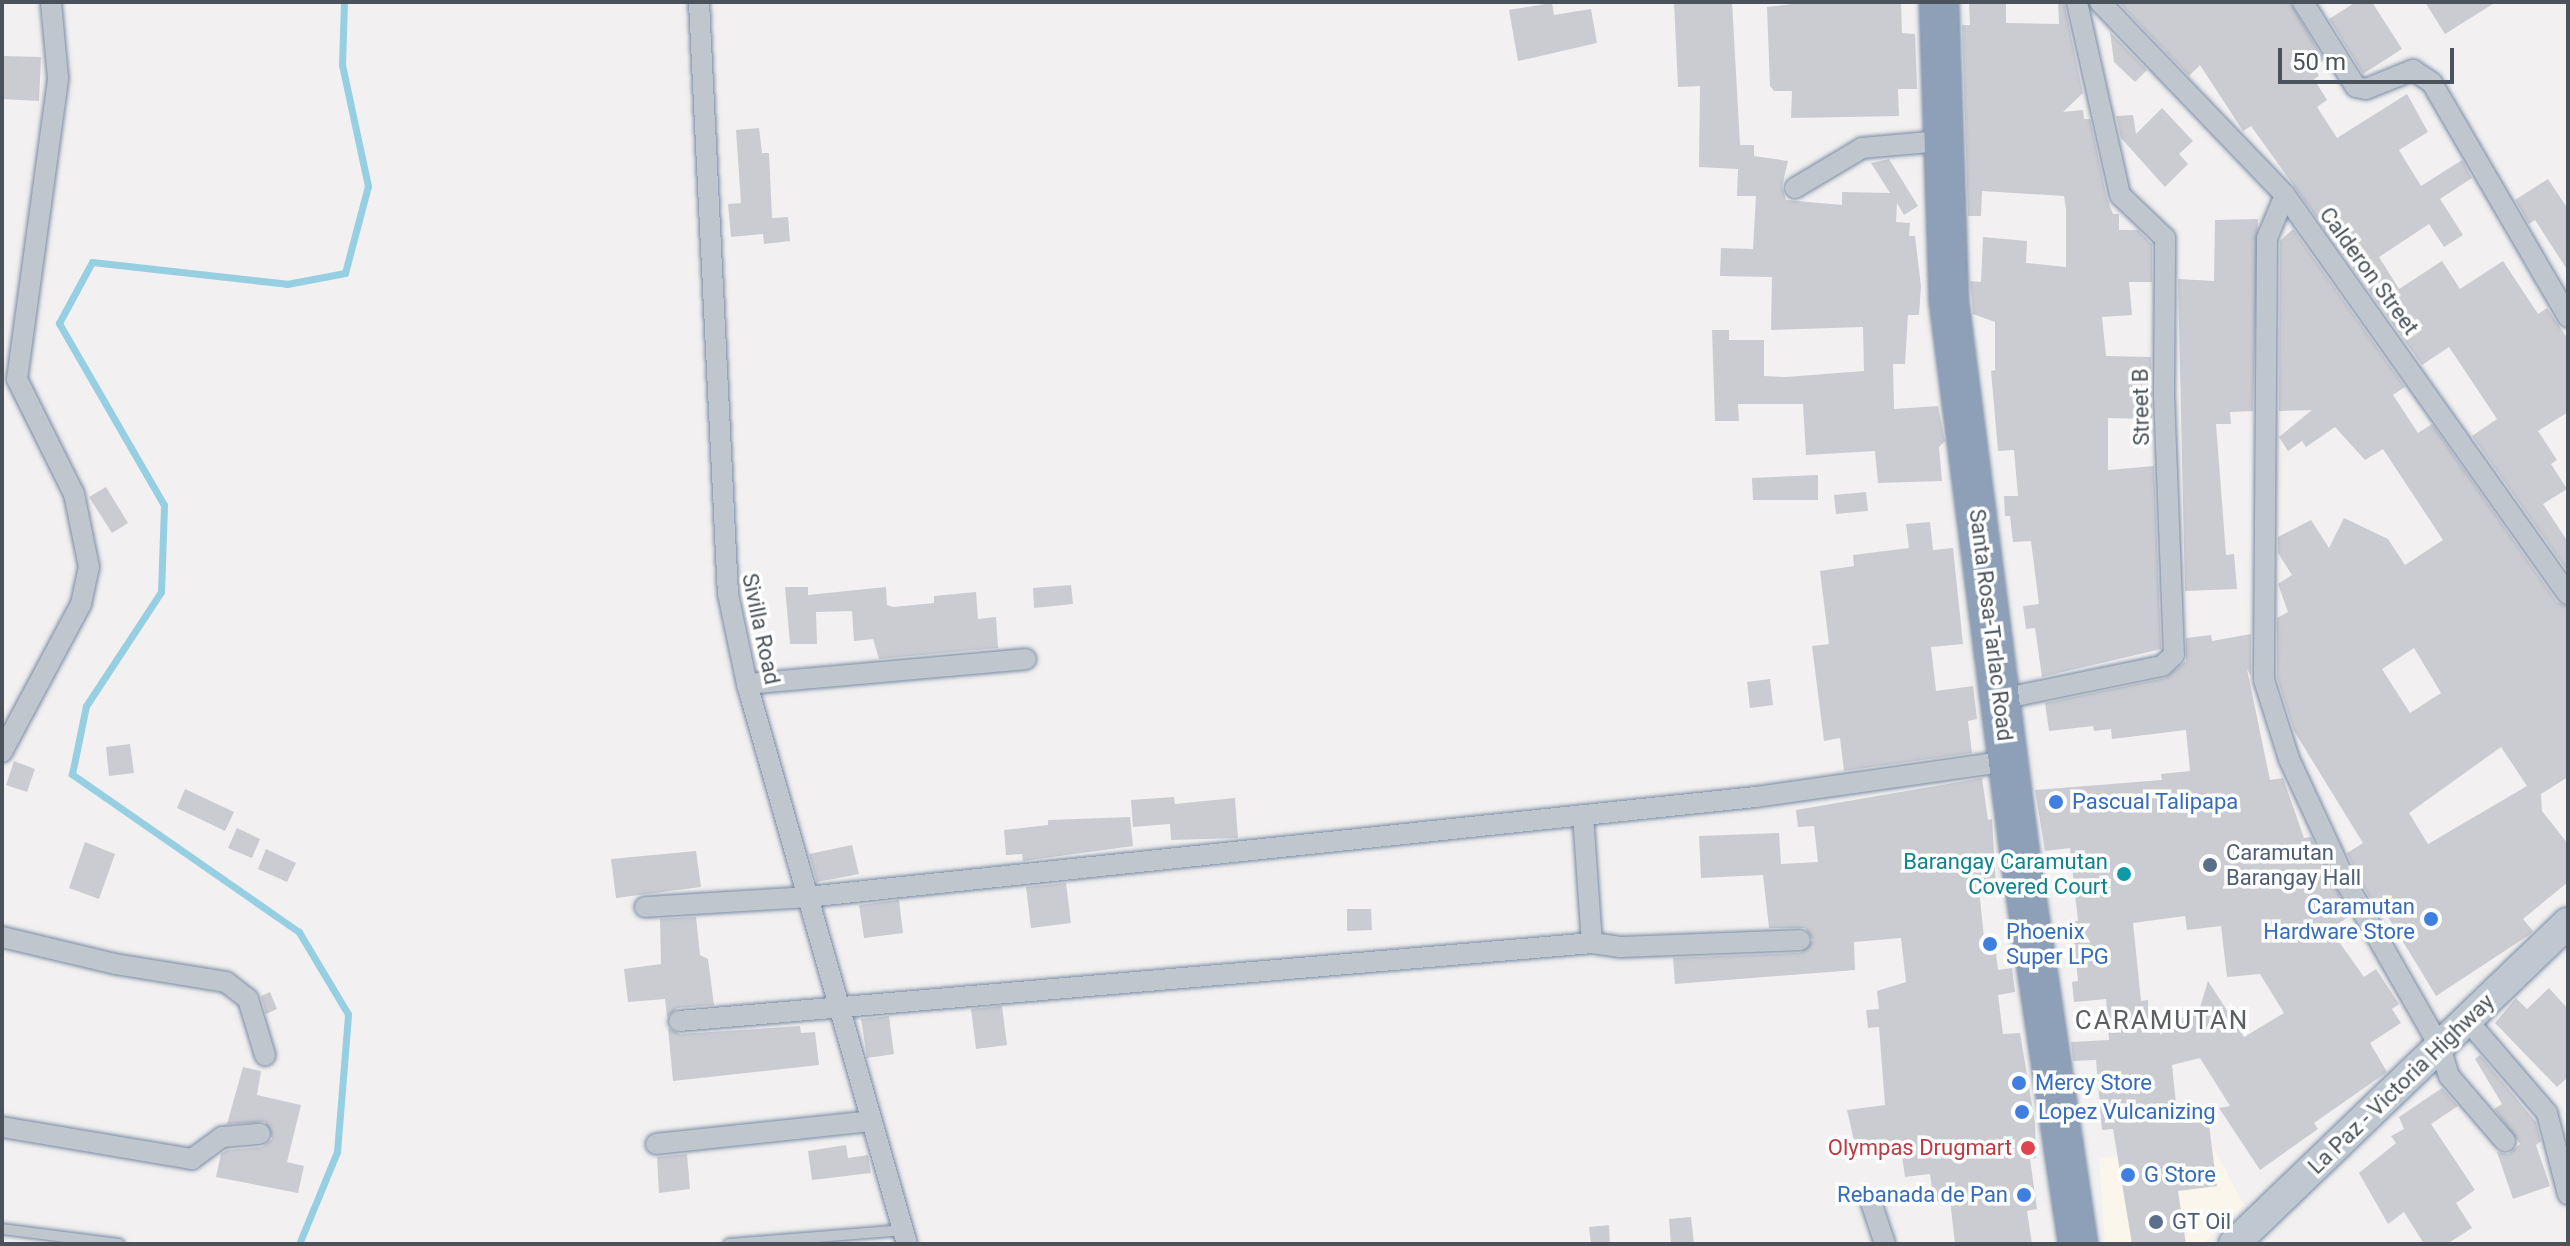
<!DOCTYPE html>
<style>
body{margin:0}
#map{position:relative;width:2570px;height:1246px;overflow:hidden;background:#f2f0f0;font-family:Roboto,sans-serif}
div>[style]{position:absolute}
[style*='--x']{left:calc(var(--x)*1px);top:calc(var(--y)*1px);width:calc(var(--w)*1px);rotate:calc(var(--a)*1deg)}
.commercial>*{inset:0;background:#faf6eb}
.stream>*{height:7px;margin:-3.5px;padding:0 3.5px;transform-origin:3.5px;border-radius:3.5px;background:#96cfe2}
.building>*{inset:0;background:#cbccd1}
.roads{filter:drop-shadow(0 0 2px #788ba4) drop-shadow(0 0 2px #788ba4)}
.lane>*{height:10px;margin:-5px;padding:0 5px;transform-origin:5px;border-radius:5px;background:#c0c6cd}
.street>*{height:20px;margin:-10px;padding:0 10px;transform-origin:10px;border-radius:10px;background:#c0c6cd}
.secondary>*{height:30px;margin:-15px;padding:0 15px;transform-origin:15px;border-radius:15px;background:#bfc7d1}
.highway>*{height:38px;margin:-19px;padding:0 19px;transform-origin:19px;border-radius:19px;background:#8da0b8}
.dots>*{width:22px;height:22px;translate:-50% -50%;box-sizing:border-box;border:4px solid #fff;border-radius:50%}
span{translate:-50% -50%;white-space:nowrap;text-align:center;line-height:1.15;-webkit-text-stroke:7px #fff;paint-order:stroke}
.street-label{font-size:22px;color:#4a525b}
.shop-label{font-size:22px;color:#366cbe}
.left{translate:0 -50%;text-align:left}
.right{translate:-100% -50%;text-align:right}
.service-label{font-size:22px;color:#4e5e75}
.culture-label{font-size:22px;color:#0d838f}
.health-label{font-size:22px;color:#be3a42}
.quarter-label{font-size:26px;color:#5d6063;letter-spacing:2px}
.frame{position:absolute;inset:0;border:4px solid #4a525b;pointer-events:none}
.scale{position:absolute;left:2278px;top:48px;width:176px;height:36px;box-sizing:border-box;border:4px solid #4a525b;border-top:0;padding-left:10px;font-size:24px;line-height:28px;white-space:nowrap;color:#4a525b;-webkit-text-stroke:6px #fff;paint-order:stroke}
</style>
<div id="map">
<div class="commercial">
<i style="clip-path:polygon(2211px 1143px,2244px 1205px,2203px 1244px,2105px 1244px,2099px 1158px)"></i>
</div>
<div class="stream">
<i style="--x:299;--y:1244;--w:100;--a:-67.6"></i>
<i style="--x:337;--y:1152;--w:138;--a:-85.4"></i>
<i style="--x:348;--y:1014;--w:96;--a:-120.9"></i>
<i style="--x:299;--y:932;--w:277;--a:-145.2"></i>
<i style="--x:72;--y:774;--w:69;--a:-78.4"></i>
<i style="--x:86;--y:706;--w:136;--a:-56.7"></i>
<i style="--x:161;--y:592;--w:87;--a:-88"></i>
<i style="--x:164;--y:505;--w:210;--a:-120"></i>
<i style="--x:59;--y:323;--w:69;--a:-61.6"></i>
<i style="--x:92;--y:262;--w:196;--a:6.4"></i>
<i style="--x:287;--y:284;--w:59;--a:-10.7"></i>
<i style="--x:345;--y:273;--w:90;--a:-75.2"></i>
<i style="--x:368;--y:186;--w:124;--a:-102.1"></i>
<i style="--x:342;--y:65;--w:63;--a:-88.2"></i>
</div>
<div class="building">
<i style="clip-path:polygon(1674px 2px,1732px 2px,1740px 145px,1754px 145px,1754px 156px,1788px 161px,1782px 187px,1786px 200px,1842px 205px,1842px 192px,1890px 193px,1871px 163px,1889px 159px,1918px 206px,1904px 215px,1897px 203px,1896px 222px,1910px 223px,1909px 236px,1915px 236px,1921px 286px,1919px 315px,1908px 315px,1905px 364px,1893px 364px,1894px 409px,1938px 406px,1945px 441px,1939px 447px,1942px 481px,1878px 483px,1875px 451px,1806px 455px,1803px 404px,1738px 404px,1739px 421px,1715px 421px,1712px 330px,1729px 330px,1729px 340px,1764px 340px,1764px 376px,1786px 377px,1864px 371px,1863px 327px,1771px 330px,1772px 277px,1720px 276px,1721px 248px,1753px 249px,1756px 196px,1737px 196px,1738px 169px,1699px 167px,1700px 86px,1678px 87px)"></i>
<i style="clip-path:polygon(1809px 2px,1901px 2px,1902px 33px,1915px 34px,1917px 89px,1898px 89px,1899px 116px,1791px 118px,1792px 91px,1774px 91px,1770px 86px,1767px 7px)"></i>
<i style="clip-path:polygon(1969px 2px,2006px 2px,2006px 23px,2059px 24px,2058px 2px,2064px 2px,2083px 93px,2063px 112px,2083px 110px,2084px 119px,2090px 119px,2107px 198px,2113px 214px,2119px 214px,2119px 230px,2138px 230px,2152px 244px,2152px 282px,2129px 282px,2132px 315px,2102px 317px,2106px 356px,2151px 357px,2152px 419px,2108px 418px,2108px 470px,2154px 466px,2161px 649px,2042px 677px,2035px 628px,2026px 629px,2023px 606px,2039px 604px,2031px 541px,2013px 542px,2010px 516px,2005px 516px,2004px 496px,2018px 496px,2014px 450px,1998px 451px,1991px 371px,1995px 370px,1995px 322px,1973px 314px,1970px 281px,1981px 282px,1983px 237px,2027px 241px,2026px 263px,2066px 267px,2066px 209px,2064px 196px,1982px 191px,1981px 216px,1968px 216px,1962px 25px,1970px 25px)"></i>
<i style="clip-path:polygon(2118px 2px,2290px 2px,2324px 60px,2313px 67px,2319px 76px,2314px 79px,2327px 100px,2317px 107px,2337px 138px,2407px 94px,2428px 132px,2399px 150px,2421px 186px,2462px 160px,2472px 178px,2440px 199px,2463px 235px,2444px 247px,2429px 224px,2379px 257px,2399px 289px,2442px 261px,2460px 289px,2503px 261px,2538px 314px,2547px 308px,2568px 339px,2568px 412px,2538px 431px,2557px 460px,2551px 464px,2567px 489px,2543px 504px,2568px 542px,2568px 572px,2472px 436px,2497px 419px,2449px 347px,2422px 365px,2251px 126px,2243px 131px,2200px 65px,2189px 76px)"></i>
<i style="clip-path:polygon(2356px 2px,2372px 2px,2402px 49px,2363px 74px,2329px 19px)"></i>
<i style="clip-path:polygon(2425px 2px,2496px 2px,2445px 34px)"></i>
<i style="clip-path:polygon(1552px 3px,1554px 15px,1591px 9px,1597px 43px,1518px 61px,1509px 10px)"></i>
<i style="clip-path:polygon(2110px 32px,2147px 70px,2135px 82px,2114px 62px)"></i>
<i style="clip-path:polygon(4px 56px,41px 57px,39px 101px,3px 99px)"></i>
<i style="clip-path:polygon(2162px 108px,2193px 141px,2179px 154px,2188px 164px,2165px 187px,2121px 138px,2116px 116px,2133px 115px,2136px 134px)"></i>
<i style="clip-path:polygon(759px 128px,762px 153px,769px 153px,772px 218px,788px 217px,790px 241px,764px 244px,763px 234px,731px 237px,728px 204px,741px 203px,736px 130px)"></i>
<i style="clip-path:polygon(2548px 179px,2568px 209px,2568px 271px,2535px 220px,2529px 224px,2515px 200px)"></i>
<i style="clip-path:polygon(2258px 219px,2253px 411px,2230px 412px,2231px 424px,2216px 424px,2226px 555px,2234px 554px,2237px 589px,2185px 591px,2178px 279px,2214px 281px,2215px 220px)"></i>
<i style="clip-path:polygon(evenodd,2293px 229px,2405px 387px,2393px 395px,2418px 433px,2432px 424px,2557px 602px,2568px 607px,2568px 777px,2541px 794px,2542px 811px,2568px 844px,2568px 882px,2523px 919px,2533px 931px,2529px 935px,2436px 996px,2377px 899px,2372px 902px,2359px 878px,2347px 853px,2363px 843px,2294px 731px,2277px 678px,2277px 618px,2288px 612px,2278px 584px,2292px 575px,2278px 553px,2278px 537px,2311px 520px,2329px 548px,2344px 518px,2388px 539px,2405px 565px,2443px 540px,2383px 449px,2365px 460px,2335px 427px,2306px 447px,2302px 441px,2288px 451px,2279px 437px,2312px 410px,2279px 411px,2280px 241px,2293px 229px,2414px 648px,2441px 693px,2410px 713px,2382px 669px,2414px 648px,2293px 229px,2501px 747px,2527px 786px,2428px 844px,2409px 813px,2501px 747px)"></i>
<i style="clip-path:polygon(1818px 475px,1818px 500px,1753px 500px,1752px 478px)"></i>
<i style="clip-path:polygon(106px 487px,128px 523px,112px 533px,89px 497px)"></i>
<i style="clip-path:polygon(1866px 492px,1868px 511px,1836px 514px,1834px 495px)"></i>
<i style="clip-path:polygon(1930px 522px,1933px 550px,1953px 548px,1963px 644px,1931px 647px,1936px 691px,1973px 686px,1977px 719px,1968px 721px,1972px 753px,1844px 771px,1840px 738px,1824px 741px,1812px 646px,1829px 644px,1820px 571px,1854px 566px,1853px 555px,1909px 548px,1906px 524px)"></i>
<i style="clip-path:polygon(1071px 585px,1073px 604px,1034px 608px,1033px 588px)"></i>
<i style="clip-path:polygon(785px 587px,808px 587px,808px 595px,886px 587px,887px 605px,893px 607px,934px 603px,934px 596px,976px 592px,978px 619px,996px 617px,998px 648px,879px 659px,873px 639px,854px 641px,852px 611px,816px 612px,817px 644px,790px 644px)"></i>
<i style="clip-path:polygon(evenodd,2251px 634px,2251px 676px,2247px 669px,2270px 780px,2283px 778px,2304px 838px,2311px 837px,2350px 916px,2330px 929px,2364px 977px,2376px 969px,2399px 1004px,2392px 1009px,2401px 1023px,2370px 1043px,2387px 1072px,2314px 1123px,2318px 1129px,2260px 1170px,2219px 1108px,2230px 1106px,2200px 1058px,2172px 1065px,2177px 1114px,2207px 1110px,2217px 1186px,2178px 1191px,2186px 1244px,2132px 1244px,2113px 1129px,2102px 1130px,2096px 1060px,2073px 1061px,2072px 1051px,2071px 1042px,2109px 1040px,2106px 999px,2074px 1002px,2072px 982px,2078px 981px,2072px 921px,2078px 921px,2070px 848px,2045px 851px,2035px 790px,2162px 780px,2161px 774px,2190px 771px,2186px 730px,2112px 739px,2111px 729px,2094px 731px,2093px 726px,2049px 731px,2045px 703px,2165px 678px,2186px 661px,2186px 638px,2211px 635px,2212px 641px,2251px 634px,2185px 916px,2187px 930px,2221px 926px,2227px 977px,2260px 974px,2284px 1013px,2244px 1037px,2208px 981px,2198px 1014px,2149px 1026px,2148px 1000px,2141px 1001px,2133px 923px,2185px 916px)"></i>
<i style="clip-path:polygon(1770px 679px,1773px 705px,1750px 708px,1747px 682px)"></i>
<i style="clip-path:polygon(130px 744px,134px 773px,109px 776px,106px 747px)"></i>
<i style="clip-path:polygon(14px 761px,35px 769px,27px 792px,6px 785px)"></i>
<i style="clip-path:polygon(1982px 778px,1988px 820px,1992px 819px,1996px 887px,1979px 889px,1984px 938px,1994px 936px,1998px 970px,2012px 968px,2015px 992px,1998px 995px,2003px 1034px,2020px 1033px,2035px 1123px,2036px 1158px,2030px 1159px,2037px 1209px,2027px 1211px,2032px 1244px,1955px 1244px,1950px 1200px,1934px 1202px,1930px 1174px,1905px 1177px,1902px 1156px,1858px 1158px,1847px 1110px,1885px 1105px,1879px 1027px,1868px 1028px,1866px 1010px,1879px 1009px,1877px 991px,1906px 982px,1901px 938px,1854px 942px,1855px 970px,1675px 984px,1673px 958px,1800px 953px,1813px 940px,1805px 928px,1769px 928px,1763px 875px,1701px 878px,1699px 836px,1779px 833px,1781px 864px,1818px 862px,1814px 826px,1798px 827px,1796px 810px)"></i>
<i style="clip-path:polygon(185px 789px,234px 812px,225px 831px,177px 808px)"></i>
<i style="clip-path:polygon(1174px 797px,1175px 804px,1235px 798px,1238px 838px,1171px 840px,1170px 824px,1133px 827px,1131px 800px)"></i>
<i style="clip-path:polygon(1130px 817px,1133px 846px,1023px 861px,1022px 854px,1006px 855px,1004px 830px,1048px 825px,1048px 820px)"></i>
<i style="clip-path:polygon(237px 828px,260px 839px,252px 858px,228px 848px)"></i>
<i style="clip-path:polygon(85px 842px,115px 854px,99px 899px,69px 888px)"></i>
<i style="clip-path:polygon(852px 845px,859px 874px,817px 882px,809px 854px)"></i>
<i style="clip-path:polygon(266px 849px,296px 863px,287px 882px,258px 869px)"></i>
<i style="clip-path:polygon(696px 851px,701px 887px,616px 898px,611px 859px)"></i>
<i style="clip-path:polygon(1066px 883px,1071px 923px,1031px 928px,1026px 887px)"></i>
<i style="clip-path:polygon(899px 900px,903px 933px,864px 938px,859px 905px)"></i>
<i style="clip-path:polygon(1347px 909px,1371px 909px,1372px 930px,1347px 931px)"></i>
<i style="clip-path:polygon(696px 917px,700px 955px,708px 959px,714px 1005px,677px 1008px,667px 1017px,665px 999px,628px 1002px,624px 969px,661px 964px,660px 919px)"></i>
<i style="clip-path:polygon(2549px 988px,2568px 1009px,2568px 1077px,2557px 1087px,2495px 1023px,2516px 998px,2527px 1009px)"></i>
<i style="clip-path:polygon(270px 992px,277px 1009px,266px 1014px,261px 996px)"></i>
<i style="clip-path:polygon(1002px 1006px,1007px 1045px,976px 1049px,971px 1009px)"></i>
<i style="clip-path:polygon(889px 1016px,894px 1054px,867px 1058px,861px 1019px)"></i>
<i style="clip-path:polygon(800px 1026px,801px 1033px,815px 1032px,819px 1065px,673px 1081px,668px 1028px,680px 1034px)"></i>
<i style="clip-path:polygon(2480px 1055px,2536px 1122px,2541px 1141px,2536px 1145px,2550px 1186px,2513px 1199px,2497px 1152px,2508px 1154px,2520px 1144px,2494px 1109px,2502px 1104px,2475px 1059px)"></i>
<i style="clip-path:polygon(243px 1067px,261px 1071px,257px 1095px,301px 1105px,287px 1162px,304px 1166px,298px 1193px,216px 1177px,221px 1154px,227px 1150px,262px 1147px,272px 1139px,265px 1122px,227px 1124px)"></i>
<i style="clip-path:polygon(2442px 1088px,2458px 1106px,2431px 1124px,2475px 1190px,2456px 1203px,2472px 1228px,2447px 1244px,2424px 1244px,2404px 1212px,2388px 1224px,2359px 1173px,2396px 1143px,2391px 1136px,2404px 1129px,2399px 1117px)"></i>
<i style="clip-path:polygon(846px 1145px,848px 1158px,868px 1155px,871px 1173px,812px 1180px,808px 1151px)"></i>
<i style="clip-path:polygon(687px 1154px,690px 1189px,659px 1193px,657px 1157px)"></i>
<i style="clip-path:polygon(1691px 1217px,1694px 1244px,1671px 1244px,1669px 1219px)"></i>
<i style="clip-path:polygon(1609px 1225px,1610px 1244px,1591px 1244px,1589px 1227px)"></i>
</div>
<div class="roads">
<div class="lane">
<i style="--x:2;--y:1229;--w:118;--a:7.3"></i>
<i style="--x:729;--y:1244;--w:174;--a:-4.6"></i>
</div>
<div class="street">
<i style="--x:699;--y:2;--w:593;--a:87.2"></i>
<i style="--x:728;--y:594;--w:92;--a:78.1"></i>
<i style="--x:747;--y:684;--w:582;--a:74.05"></i>
<i style="--x:2100;--y:2;--w:267;--a:46.2"></i>
<i style="--x:2285;--y:195;--w:489;--a:54.7"></i>
<i style="--x:2303;--y:2;--w:100;--a:58.1"></i>
<i style="--x:2356;--y:87;--w:10;--a:11"></i>
<i style="--x:2366;--y:89;--w:51;--a:-22"></i>
<i style="--x:2413;--y:70;--w:23;--a:34"></i>
<i style="--x:2432;--y:83;--w:271;--a:59.8"></i>
<i style="--x:1795;--y:188;--w:78;--a:-30.8"></i>
<i style="--x:1862;--y:148;--w:79;--a:-5.1"></i>
<i style="--x:2285;--y:195;--w:47;--a:112.7"></i>
<i style="--x:2267;--y:238;--w:442;--a:90.4"></i>
<i style="--x:2264;--y:680;--w:83;--a:72.4"></i>
<i style="--x:2289;--y:759;--w:138;--a:65.1"></i>
<i style="--x:2347;--y:884;--w:188;--a:60.3"></i>
<i style="--x:2440;--y:1047;--w:30;--a:73"></i>
<i style="--x:2449;--y:1076;--w:86;--a:49.3"></i>
<i style="--x:747;--y:684;--w:280;--a:-5.1"></i>
<i style="--x:2001;--y:699;--w:164;--a:-11.6"></i>
<i style="--x:2162;--y:666;--w:16;--a:-43"></i>
<i style="--x:2174;--y:655;--w:259;--a:-92.2"></i>
<i style="--x:2164;--y:396;--w:158;--a:-89.6"></i>
<i style="--x:2165;--y:238;--w:62;--a:-136.3"></i>
<i style="--x:2120;--y:195;--w:198;--a:-102.6"></i>
<i style="--x:2;--y:752;--w:168;--a:-61.9"></i>
<i style="--x:81;--y:604;--w:38;--a:-78"></i>
<i style="--x:89;--y:567;--w:75;--a:-101.6"></i>
<i style="--x:74;--y:494;--w:128;--a:-116.4"></i>
<i style="--x:17;--y:379;--w:304;--a:-82.2"></i>
<i style="--x:58;--y:78;--w:76;--a:-95.3"></i>
<i style="--x:1583;--y:815;--w:128;--a:86"></i>
<i style="--x:1592;--y:943;--w:27;--a:8"></i>
<i style="--x:1619;--y:947;--w:181;--a:-2.2"></i>
<i style="--x:645;--y:907;--w:162;--a:-3.5"></i>
<i style="--x:807;--y:897;--w:954;--a:-6.02"></i>
<i style="--x:1756;--y:797;--w:256;--a:-8.1"></i>
<i style="--x:2;--y:937;--w:116;--a:13.4"></i>
<i style="--x:115;--y:964;--w:112;--a:9.2"></i>
<i style="--x:226;--y:982;--w:28;--a:38"></i>
<i style="--x:248;--y:999;--w:59;--a:73.1"></i>
<i style="--x:2467;--y:1020;--w:123;--a:49.3"></i>
<i style="--x:2547;--y:1113;--w:84;--a:75.5"></i>
<i style="--x:679;--y:1021;--w:916;--a:-4.88"></i>
<i style="--x:2;--y:1127;--w:193;--a:9.6"></i>
<i style="--x:192;--y:1159;--w:37;--a:-36"></i>
<i style="--x:222;--y:1137;--w:38;--a:-5"></i>
<i style="--x:656;--y:1144;--w:215;--a:-6.1"></i>
<i style="--x:1871;--y:1202;--w:44;--a:71.6"></i>
</div>
<div class="secondary">
<i style="--x:2234;--y:1244;--w:463;--a:-43.9"></i>
</div>
<div class="highway">
<i style="--x:1939;--y:2;--w:300;--a:88.1"></i>
<i style="--x:1949;--y:302;--w:558;--a:82.68"></i>
<i style="--x:2020;--y:855;--w:393;--a:81.5"></i>
</div>
</div>
<div class="dots">
<i style="left:2056px;top:802px;background:#3f7fe0"></i>
<i style="left:2210px;top:865px;background:#5c6f8a"></i>
<i style="left:2124px;top:874px;background:#0f9aa8"></i>
<i style="left:2431px;top:919px;background:#3f7fe0"></i>
<i style="left:1990px;top:944px;background:#3f7fe0"></i>
<i style="left:2019px;top:1083px;background:#3f7fe0"></i>
<i style="left:2022px;top:1112px;background:#3f7fe0"></i>
<i style="left:2028px;top:1148px;background:#e0444e"></i>
<i style="left:2128px;top:1175px;background:#3f7fe0"></i>
<i style="left:2024px;top:1195px;background:#3f7fe0"></i>
<i style="left:2156px;top:1222px;background:#5c6f8a"></i>
</div>
<div class="street-label">
<span style="left:2369px;top:271px;rotate:54deg">Calderon Street</span>
<span style="left:2141px;top:407px;rotate:-91deg">Street B</span>
<span style="left:1991px;top:625px;rotate:83deg">Santa Rosa-Tarlac Road</span>
<span style="left:761px;top:629px;rotate:78deg">Sivilla Road</span>
<span style="left:2401px;top:1084px;rotate:-44deg">La Paz - Victoria Highway</span>
</div>
<div class="shop-label">
<span class="left" style="left:2072px;top:802px">Pascual Talipapa</span>
<span class="right" style="left:2415px;top:919px">Caramutan<br>Hardware Store</span>
<span class="left" style="left:2006px;top:944px">Phoenix<br>Super LPG</span>
<span class="left" style="left:2035px;top:1083px">Mercy Store</span>
<span class="left" style="left:2038px;top:1112px">Lopez Vulcanizing</span>
<span class="left" style="left:2144px;top:1175px">G Store</span>
<span class="right" style="left:2008px;top:1195px">Rebanada de Pan</span>
</div>
<div class="service-label">
<span class="left" style="left:2226px;top:865px">Caramutan<br>Barangay Hall</span>
<span class="left" style="left:2172px;top:1222px">GT Oil</span>
</div>
<div class="culture-label">
<span class="right" style="left:2108px;top:874px">Barangay Caramutan<br>Covered Court</span>
</div>
<div class="health-label">
<span class="right" style="left:2012px;top:1148px">Olympas Drugmart</span>
</div>
<div class="quarter-label">
<span style="left:2162px;top:1021px">CARAMUTAN</span>
</div>
<div class="frame"></div>
<div class="scale">50 m</div>
</div>
